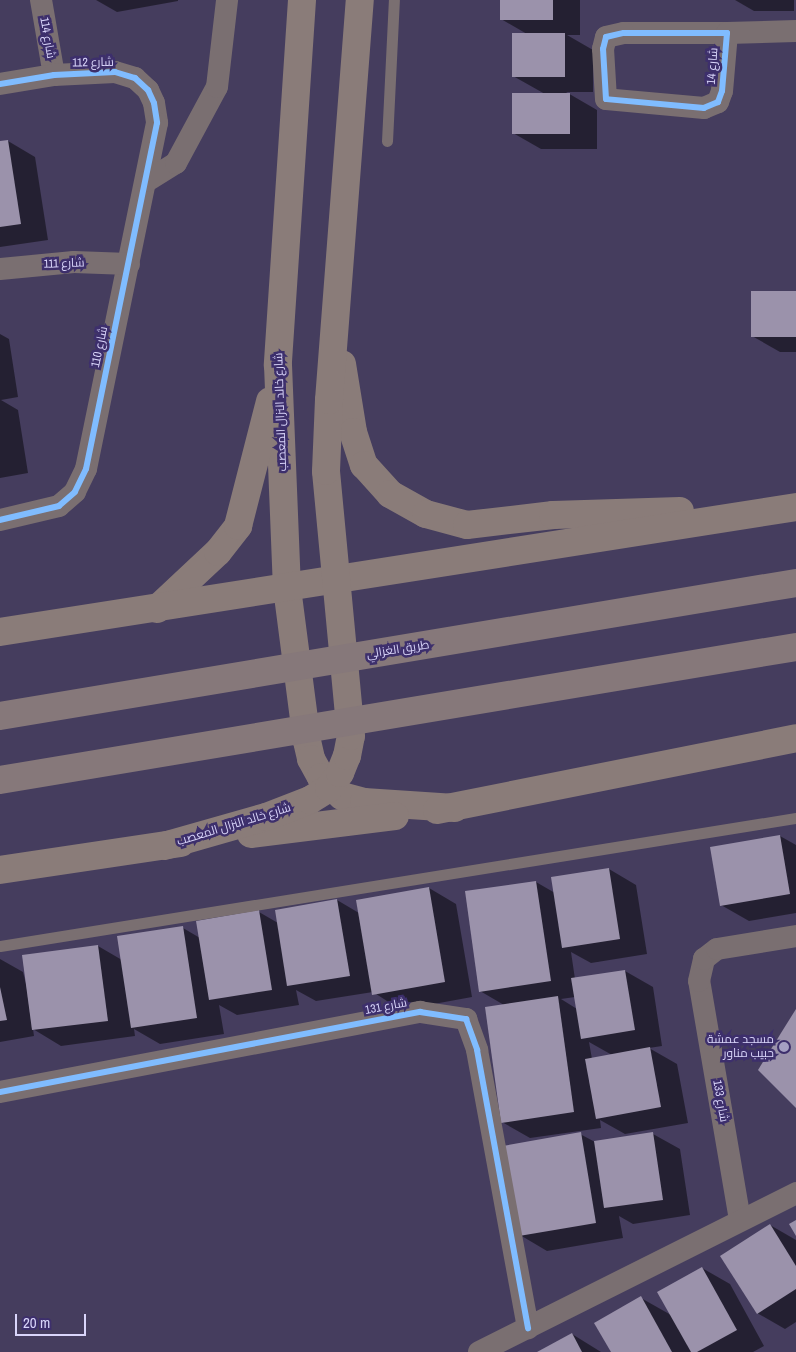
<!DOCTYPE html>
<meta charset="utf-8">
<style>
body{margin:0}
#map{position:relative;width:796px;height:1352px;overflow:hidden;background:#453d5e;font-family:"Archivo Narrow",Cairo,sans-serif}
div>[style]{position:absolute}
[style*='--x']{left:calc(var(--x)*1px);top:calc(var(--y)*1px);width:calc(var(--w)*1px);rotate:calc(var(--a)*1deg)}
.shadow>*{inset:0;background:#0007}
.building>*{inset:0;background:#9b92ab}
.lane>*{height:11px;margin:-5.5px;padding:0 5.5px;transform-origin:5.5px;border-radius:5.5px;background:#7a6f71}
.street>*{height:22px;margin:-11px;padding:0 11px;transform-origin:11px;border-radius:11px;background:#7a6f71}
.primary>*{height:28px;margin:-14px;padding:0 14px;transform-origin:14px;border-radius:14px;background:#8a7c79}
.highway>*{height:28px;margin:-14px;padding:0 14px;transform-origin:14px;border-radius:14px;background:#86787a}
.cycleway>*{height:6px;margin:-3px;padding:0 3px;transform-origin:3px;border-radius:3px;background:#80bcff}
.dots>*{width:14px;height:14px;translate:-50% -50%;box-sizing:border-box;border:2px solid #3d2f6c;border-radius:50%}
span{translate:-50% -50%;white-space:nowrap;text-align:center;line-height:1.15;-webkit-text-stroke:5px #3d2f6c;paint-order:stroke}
.street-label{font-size:12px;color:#d9d5fa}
.poi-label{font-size:12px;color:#d9d5fa}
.right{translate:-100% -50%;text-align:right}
.scale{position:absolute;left:15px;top:1314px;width:71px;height:22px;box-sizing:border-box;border:2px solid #d9d5fa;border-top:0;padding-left:6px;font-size:15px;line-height:18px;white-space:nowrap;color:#d9d5fa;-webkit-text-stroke:4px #3d2f6c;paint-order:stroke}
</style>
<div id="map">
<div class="shadow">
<i style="clip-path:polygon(96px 0,178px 0,178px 1px,117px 12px)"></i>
<i style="clip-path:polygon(501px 0,580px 0,580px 35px,567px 35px,593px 50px,593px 92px,566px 92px,597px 110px,597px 149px,541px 149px,513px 133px,545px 94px,513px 76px,527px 34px,501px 19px)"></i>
<i style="clip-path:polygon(735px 0,794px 0,794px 11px,754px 11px)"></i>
<i style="clip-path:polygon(8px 141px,35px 157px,48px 240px,0 247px,0 142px)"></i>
<i style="clip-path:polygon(796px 292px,796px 352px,780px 352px,752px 336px)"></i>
<i style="clip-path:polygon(0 334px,9px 339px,18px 397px,1px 400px,18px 410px,28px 473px,0 478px)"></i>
<i style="clip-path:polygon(780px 836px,796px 845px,796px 913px,749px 921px,721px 905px)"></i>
<i style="clip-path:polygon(evenodd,609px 869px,636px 885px,647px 954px,591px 963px,571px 952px,575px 979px,625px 971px,653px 987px,662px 1046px,649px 1048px,677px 1064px,688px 1123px,625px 1134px,600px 1120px,601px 1128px,530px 1138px,502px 1122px,504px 1005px,480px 991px,536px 882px,555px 893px,609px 869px,575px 997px,577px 1009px,561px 999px,575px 997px,609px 869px,589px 1042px,612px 1055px,592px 1059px,589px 1042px)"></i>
<i style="clip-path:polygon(429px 888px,456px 904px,472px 997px,401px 1010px,373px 992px,316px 1001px,296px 990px,299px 1005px,237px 1015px,219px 1005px,224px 1034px,160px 1044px,134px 1029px,135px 1036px,61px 1046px,33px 1029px,34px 1036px,0 1042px,0 959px,23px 972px,28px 992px,98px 946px,122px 960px,183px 928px,200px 938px,259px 912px,278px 923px,337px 900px,359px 913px)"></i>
<i style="clip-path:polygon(580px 1134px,595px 1142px,653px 1134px,680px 1149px,690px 1215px,633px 1224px,619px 1216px,623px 1238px,547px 1251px,520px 1235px)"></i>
<i style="clip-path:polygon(770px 1225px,796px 1240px,796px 1322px,785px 1329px,757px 1313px)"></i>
<i style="clip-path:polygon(702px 1268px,730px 1284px,764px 1346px,753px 1352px,612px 1352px,641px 1298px,671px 1315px)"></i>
<i style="clip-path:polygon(572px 1334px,601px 1352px,539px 1352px)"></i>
</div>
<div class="building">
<i style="clip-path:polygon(500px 0,553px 0,553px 20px,500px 20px)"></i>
<i style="clip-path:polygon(512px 33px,565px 33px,565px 77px,512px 77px)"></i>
<i style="clip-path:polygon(512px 93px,570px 93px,570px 134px,512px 134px)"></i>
<i style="clip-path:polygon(8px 140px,21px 224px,0 227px,0 141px)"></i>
<i style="clip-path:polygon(751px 291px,796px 291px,796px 337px,751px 337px)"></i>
<i style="clip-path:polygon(780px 835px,790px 894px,720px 906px,710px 847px)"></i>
<i style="clip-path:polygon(609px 868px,620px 939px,562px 948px,551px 877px)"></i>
<i style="clip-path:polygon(536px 881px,551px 981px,479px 992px,465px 891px)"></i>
<i style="clip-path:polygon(429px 887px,445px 982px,372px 995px,356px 900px)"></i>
<i style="clip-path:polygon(337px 899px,350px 976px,287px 986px,275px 910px)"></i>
<i style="clip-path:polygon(259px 910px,272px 990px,209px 1000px,196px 921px)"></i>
<i style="clip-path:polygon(183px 926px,197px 1018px,131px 1028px,117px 936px)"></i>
<i style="clip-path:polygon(98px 945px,108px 1021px,32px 1030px,22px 955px)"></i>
<i style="clip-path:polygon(625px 970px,635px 1030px,581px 1039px,571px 978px)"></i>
<i style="clip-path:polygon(0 987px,7px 1020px,0 1021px)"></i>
<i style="clip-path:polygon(558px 996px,574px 1112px,501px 1123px,485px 1007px)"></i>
<i style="clip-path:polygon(796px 1009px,796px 1108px,758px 1070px)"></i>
<i style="clip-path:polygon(650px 1047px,661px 1107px,596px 1119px,585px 1059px)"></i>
<i style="clip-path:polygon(581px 1132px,596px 1223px,519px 1236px,503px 1146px)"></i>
<i style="clip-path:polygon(653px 1132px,663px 1200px,604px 1208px,594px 1141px)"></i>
<i style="clip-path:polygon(796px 1220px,796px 1236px,789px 1224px)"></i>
<i style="clip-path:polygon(770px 1224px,796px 1266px,796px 1289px,757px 1314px,720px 1256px)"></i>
<i style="clip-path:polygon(702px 1267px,737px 1330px,697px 1352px,691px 1352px,657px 1292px)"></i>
<i style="clip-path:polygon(641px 1296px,672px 1352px,611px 1352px,594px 1323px)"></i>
<i style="clip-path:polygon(572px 1333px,582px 1352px,537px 1352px)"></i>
</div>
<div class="lane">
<i style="--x:387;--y:141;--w:141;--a:-87.2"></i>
<i style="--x:0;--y:946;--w:806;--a:-9.14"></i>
</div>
<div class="street">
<i style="--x:41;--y:0;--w:76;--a:80.2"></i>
<i style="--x:624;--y:33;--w:103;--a:0"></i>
<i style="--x:727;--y:33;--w:58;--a:94.9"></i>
<i style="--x:722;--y:91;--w:12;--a:110"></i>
<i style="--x:718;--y:102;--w:15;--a:157"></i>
<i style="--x:704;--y:108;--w:98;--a:-174.8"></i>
<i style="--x:606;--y:99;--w:50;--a:-93.4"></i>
<i style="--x:603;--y:49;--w:12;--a:-76"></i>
<i style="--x:606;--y:37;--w:18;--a:-13"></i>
<i style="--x:727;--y:33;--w:69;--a:-1.7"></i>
<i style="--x:0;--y:84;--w:55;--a:-9.5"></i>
<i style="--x:54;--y:75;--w:61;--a:-2.8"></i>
<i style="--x:115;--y:72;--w:21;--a:17"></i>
<i style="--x:135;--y:78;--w:18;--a:43"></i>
<i style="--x:148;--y:90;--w:14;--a:65"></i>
<i style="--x:154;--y:103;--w:20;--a:81"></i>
<i style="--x:157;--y:123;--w:353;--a:101.6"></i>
<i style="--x:86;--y:469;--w:25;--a:116"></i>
<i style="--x:75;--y:492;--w:21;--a:139"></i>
<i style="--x:59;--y:506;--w:61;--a:166.7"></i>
<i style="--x:147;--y:181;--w:34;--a:-32"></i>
<i style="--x:176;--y:163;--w:86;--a:-61.7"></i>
<i style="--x:217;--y:87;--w:88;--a:-83.4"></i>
<i style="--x:0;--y:269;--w:74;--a:-5.4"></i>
<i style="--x:74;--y:262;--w:55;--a:2.1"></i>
<i style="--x:0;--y:1092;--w:428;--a:-10.8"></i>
<i style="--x:420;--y:1012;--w:47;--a:8.7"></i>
<i style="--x:466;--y:1019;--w:33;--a:70"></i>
<i style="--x:477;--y:1050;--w:283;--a:79.6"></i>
<i style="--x:740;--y:1220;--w:242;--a:-99.7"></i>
<i style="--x:699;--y:981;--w:23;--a:-77"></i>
<i style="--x:704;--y:959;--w:16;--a:-38"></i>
<i style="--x:717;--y:949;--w:80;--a:-9.3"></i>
<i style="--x:479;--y:1352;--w:355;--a:-26.6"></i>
</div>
<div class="primary">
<i style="--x:302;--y:0;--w:366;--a:93.8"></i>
<i style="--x:278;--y:365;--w:223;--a:87.7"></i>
<i style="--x:287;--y:588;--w:154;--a:82.6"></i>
<i style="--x:307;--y:741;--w:18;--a:77"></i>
<i style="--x:311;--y:759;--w:21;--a:61"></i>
<i style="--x:321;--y:777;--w:28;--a:42"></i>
<i style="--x:342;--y:796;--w:23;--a:15"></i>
<i style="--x:364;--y:802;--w:91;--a:3.8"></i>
<i style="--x:342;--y:364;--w:69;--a:80.8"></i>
<i style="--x:353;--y:432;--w:35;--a:72"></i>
<i style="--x:364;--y:465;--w:39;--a:48"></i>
<i style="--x:390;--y:494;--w:41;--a:29.1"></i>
<i style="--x:426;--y:514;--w:42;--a:15"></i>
<i style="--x:467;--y:525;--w:87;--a:-6.6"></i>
<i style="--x:553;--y:515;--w:127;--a:-1.8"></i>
<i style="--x:157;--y:609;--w:83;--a:-43.1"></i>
<i style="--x:218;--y:552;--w:33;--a:-52"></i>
<i style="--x:238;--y:526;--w:129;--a:-75.6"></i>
<i style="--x:0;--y:632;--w:806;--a:-8.92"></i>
<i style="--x:437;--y:810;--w:366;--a:-11.3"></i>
<i style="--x:251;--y:834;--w:145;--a:-7.1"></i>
<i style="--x:164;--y:846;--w:106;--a:-15.9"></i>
<i style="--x:266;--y:817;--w:47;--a:-21.1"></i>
<i style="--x:310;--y:800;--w:22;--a:-32"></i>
<i style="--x:329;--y:788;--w:19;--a:-54"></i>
<i style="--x:340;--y:773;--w:18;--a:-68"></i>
<i style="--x:347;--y:756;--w:20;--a:-79"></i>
<i style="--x:351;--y:736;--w:266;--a:-95.4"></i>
<i style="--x:326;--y:471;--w:71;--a:-87.6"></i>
<i style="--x:329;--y:400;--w:401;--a:-85.6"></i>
<i style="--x:0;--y:870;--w:183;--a:-8.5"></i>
</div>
<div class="highway">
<i style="--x:0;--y:716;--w:807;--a:-9.49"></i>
<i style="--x:0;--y:780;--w:807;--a:-9.49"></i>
</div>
<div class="cycleway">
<i style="--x:624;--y:33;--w:103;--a:0"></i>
<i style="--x:727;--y:33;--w:58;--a:94.9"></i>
<i style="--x:722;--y:91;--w:12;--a:110"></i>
<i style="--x:718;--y:102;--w:15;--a:157"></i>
<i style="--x:704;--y:108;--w:98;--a:-174.8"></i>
<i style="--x:606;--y:99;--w:50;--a:-93.4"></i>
<i style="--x:603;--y:49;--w:12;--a:-76"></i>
<i style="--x:606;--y:37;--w:18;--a:-13"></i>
<i style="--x:0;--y:84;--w:55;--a:-9.5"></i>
<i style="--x:54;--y:75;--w:61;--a:-2.8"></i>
<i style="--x:115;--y:72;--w:21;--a:17"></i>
<i style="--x:135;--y:78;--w:18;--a:43"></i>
<i style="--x:148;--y:90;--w:14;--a:65"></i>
<i style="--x:154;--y:103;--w:20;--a:81"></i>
<i style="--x:157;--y:123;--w:353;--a:101.6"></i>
<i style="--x:86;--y:469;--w:25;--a:116"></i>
<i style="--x:75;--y:492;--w:21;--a:139"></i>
<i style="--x:59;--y:506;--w:61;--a:166.7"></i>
<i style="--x:0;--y:1092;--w:428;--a:-10.8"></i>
<i style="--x:420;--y:1012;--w:47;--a:8.7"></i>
<i style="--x:466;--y:1019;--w:33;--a:70"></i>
<i style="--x:477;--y:1050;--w:283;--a:79.6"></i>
</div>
<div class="dots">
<i style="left:784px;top:1047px;background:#a5a0c3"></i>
</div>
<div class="street-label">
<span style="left:47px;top:38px;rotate:80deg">114 شارع</span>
<span style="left:93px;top:63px;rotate:-1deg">شارع 112</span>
<span style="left:713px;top:66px;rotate:-86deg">شارع 14</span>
<span style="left:64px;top:264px;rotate:-2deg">شارع 111</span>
<span style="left:100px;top:347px;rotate:-78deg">شارع 110</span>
<span style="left:281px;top:412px;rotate:-92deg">شارع خالد النزال المعصب</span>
<span style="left:398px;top:650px;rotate:-9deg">طريق الغزالي</span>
<span style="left:234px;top:825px;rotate:-17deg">شارع خالد النزال المعصب</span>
<span style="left:386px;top:1007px;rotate:-11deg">شارع 131</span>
<span style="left:720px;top:1101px;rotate:80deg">شارع 133</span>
</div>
<div class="poi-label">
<span class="right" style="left:774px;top:1047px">مسجد عمشة<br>حبيب مناور</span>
</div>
<div class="scale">20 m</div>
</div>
